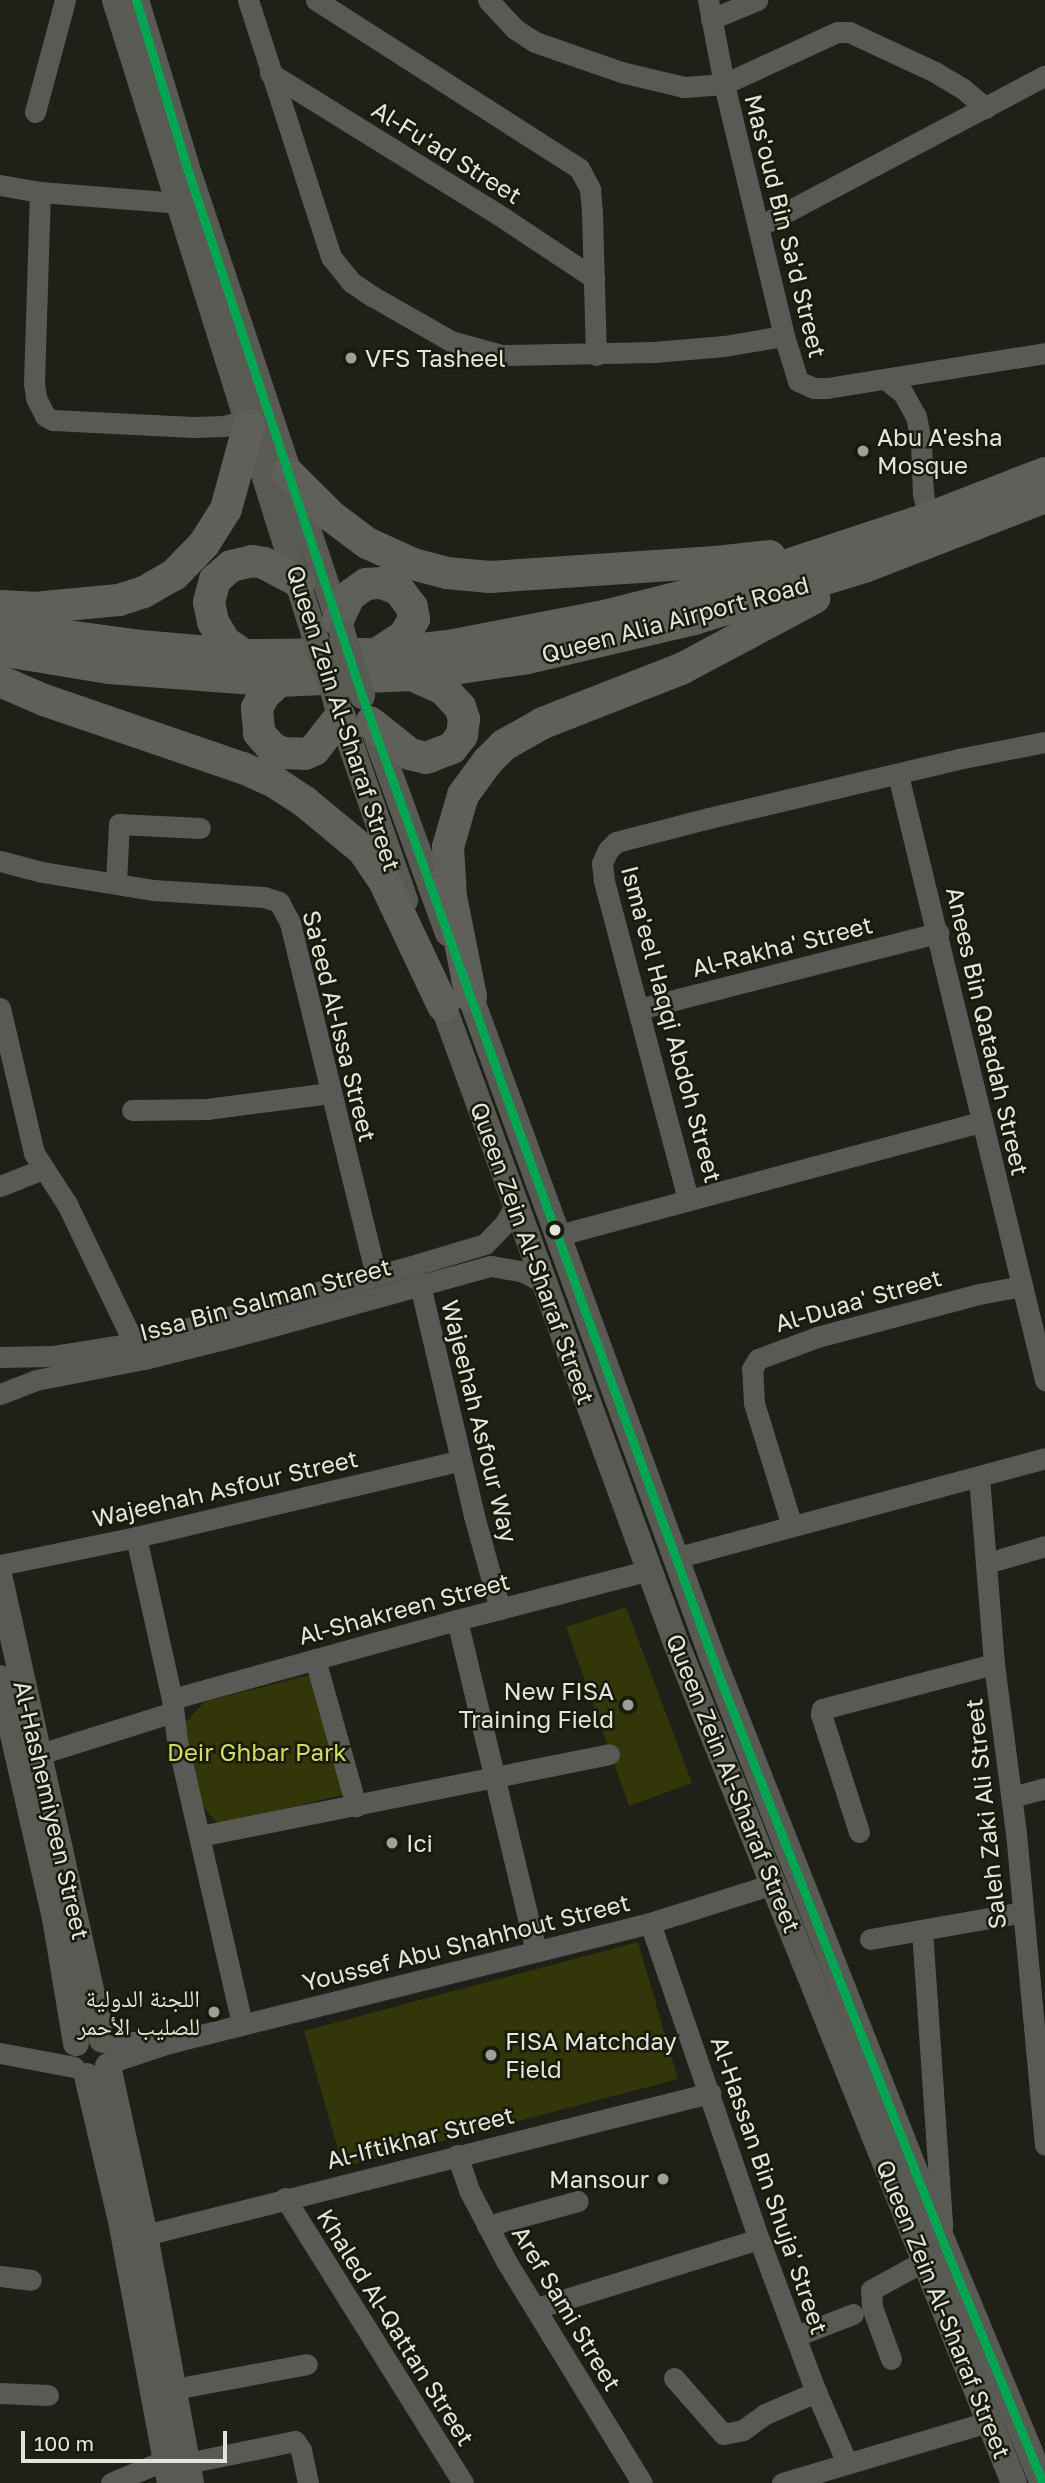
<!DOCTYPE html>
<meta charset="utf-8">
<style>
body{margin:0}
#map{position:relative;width:1045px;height:2483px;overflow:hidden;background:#1f2018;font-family:"Golos Text","Noto Naskh Arabic",sans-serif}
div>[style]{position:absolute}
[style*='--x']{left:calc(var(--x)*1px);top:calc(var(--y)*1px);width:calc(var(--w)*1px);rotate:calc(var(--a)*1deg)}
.green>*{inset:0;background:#323609}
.minor>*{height:21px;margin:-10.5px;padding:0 10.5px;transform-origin:10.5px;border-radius:10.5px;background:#595956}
.major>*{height:26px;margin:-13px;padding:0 13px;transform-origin:13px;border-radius:13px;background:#595a54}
.highway>*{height:32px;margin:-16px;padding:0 16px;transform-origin:16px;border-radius:16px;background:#60605a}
.major-bridge>*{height:26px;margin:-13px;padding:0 13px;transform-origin:13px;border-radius:13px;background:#595a54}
.bus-1>*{height:9px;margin:-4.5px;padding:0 4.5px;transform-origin:4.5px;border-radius:4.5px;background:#00a651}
.dots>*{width:19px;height:19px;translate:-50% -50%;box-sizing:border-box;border:4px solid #181a0b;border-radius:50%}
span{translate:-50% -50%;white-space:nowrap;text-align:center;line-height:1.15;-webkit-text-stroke:5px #181a0b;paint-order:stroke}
.street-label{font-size:24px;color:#e3e4da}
.poi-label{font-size:24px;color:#e3e4da}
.left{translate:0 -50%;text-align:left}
.right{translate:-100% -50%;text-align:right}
.park-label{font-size:24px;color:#d2dd63}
.scale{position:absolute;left:21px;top:2431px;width:206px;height:32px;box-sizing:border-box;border:4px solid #e3e4da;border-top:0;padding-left:9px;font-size:21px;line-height:24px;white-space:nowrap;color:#e3e4da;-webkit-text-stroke:5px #181a0b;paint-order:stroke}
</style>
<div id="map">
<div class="green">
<i style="clip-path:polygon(626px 1607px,692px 1783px,629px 1806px,566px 1627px)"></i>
<i style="clip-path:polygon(310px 1675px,345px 1794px,225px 1824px,216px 1822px,202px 1805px,185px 1723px,204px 1702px)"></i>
<i style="clip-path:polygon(638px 1942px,678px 2079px,343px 2167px,304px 2031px)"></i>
</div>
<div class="minor">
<i style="--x:248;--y:0;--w:270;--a:72.1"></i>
<i style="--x:331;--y:257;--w:32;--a:51"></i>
<i style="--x:351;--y:282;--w:25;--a:34"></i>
<i style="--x:372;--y:296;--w:91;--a:29.7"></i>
<i style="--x:451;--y:341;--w:53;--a:15.4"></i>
<i style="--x:502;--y:355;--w:152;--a:-1.1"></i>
<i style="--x:654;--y:352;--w:70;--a:-4.9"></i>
<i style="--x:724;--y:346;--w:61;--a:-9.5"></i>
<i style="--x:316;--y:0;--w:312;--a:32.6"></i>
<i style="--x:579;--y:168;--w:24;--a:62"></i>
<i style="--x:590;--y:189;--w:24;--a:85"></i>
<i style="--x:592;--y:213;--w:142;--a:88.4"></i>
<i style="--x:488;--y:0;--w:40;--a:47"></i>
<i style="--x:515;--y:29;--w:24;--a:33"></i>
<i style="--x:535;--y:42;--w:91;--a:19.2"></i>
<i style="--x:621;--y:72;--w:65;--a:13.4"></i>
<i style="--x:684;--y:87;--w:40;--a:-4.3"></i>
<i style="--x:724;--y:84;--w:124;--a:-24.7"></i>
<i style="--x:837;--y:32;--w:12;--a:0"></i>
<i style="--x:849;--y:32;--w:95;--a:24.9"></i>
<i style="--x:935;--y:72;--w:31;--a:31"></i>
<i style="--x:962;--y:88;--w:31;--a:40"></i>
<i style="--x:708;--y:0;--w:86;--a:79.2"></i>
<i style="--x:724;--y:84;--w:259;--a:76.6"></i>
<i style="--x:784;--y:336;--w:47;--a:72.7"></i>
<i style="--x:798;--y:381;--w:17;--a:24"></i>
<i style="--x:814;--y:388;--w:13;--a:0"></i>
<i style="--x:827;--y:388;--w:221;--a:-9.1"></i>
<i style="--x:711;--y:19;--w:50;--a:-22.4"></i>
<i style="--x:270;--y:73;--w:266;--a:31.8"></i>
<i style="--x:496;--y:213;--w:118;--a:33.6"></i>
<i style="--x:35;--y:112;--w:116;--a:-75"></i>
<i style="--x:0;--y:185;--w:41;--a:9.9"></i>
<i style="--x:40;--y:192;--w:139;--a:4.5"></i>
<i style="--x:40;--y:192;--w:191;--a:91.8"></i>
<i style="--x:34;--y:383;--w:15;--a:82"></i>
<i style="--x:36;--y:398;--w:20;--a:63"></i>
<i style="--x:45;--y:416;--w:9;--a:27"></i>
<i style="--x:53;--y:420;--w:140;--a:2.9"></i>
<i style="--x:193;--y:427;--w:31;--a:-2"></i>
<i style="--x:224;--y:426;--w:24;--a:-15"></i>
<i style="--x:758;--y:227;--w:324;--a:-27.8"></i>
<i style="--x:885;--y:379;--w:23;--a:38"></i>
<i style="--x:903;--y:393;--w:26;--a:61"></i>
<i style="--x:916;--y:416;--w:26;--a:79"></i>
<i style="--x:921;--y:442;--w:52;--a:87.8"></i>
<i style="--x:923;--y:494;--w:25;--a:76"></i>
<i style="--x:898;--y:775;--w:623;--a:76.34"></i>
<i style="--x:0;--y:861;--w:43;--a:14.7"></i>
<i style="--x:42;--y:872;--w:112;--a:9.2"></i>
<i style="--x:153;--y:890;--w:111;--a:3.6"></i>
<i style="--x:264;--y:897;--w:16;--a:18"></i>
<i style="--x:279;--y:902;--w:24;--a:62"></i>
<i style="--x:290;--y:923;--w:363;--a:76.3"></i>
<i style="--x:116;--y:883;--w:59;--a:-87.1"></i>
<i style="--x:119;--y:824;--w:81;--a:2.8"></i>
<i style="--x:0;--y:1008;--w:149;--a:76.8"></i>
<i style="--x:34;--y:1153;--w:61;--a:57.1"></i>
<i style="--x:67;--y:1204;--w:154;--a:64.3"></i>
<i style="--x:639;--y:1009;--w:309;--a:-14.3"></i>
<i style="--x:132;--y:1110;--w:75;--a:-0.8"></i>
<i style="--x:207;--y:1109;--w:124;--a:-7.4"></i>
<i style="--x:0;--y:1186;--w:46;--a:-21.6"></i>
<i style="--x:688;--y:1199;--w:330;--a:-104.8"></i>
<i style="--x:604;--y:880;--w:17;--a:-97"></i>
<i style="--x:602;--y:863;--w:14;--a:-65"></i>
<i style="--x:608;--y:850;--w:11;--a:-45"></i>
<i style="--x:616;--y:842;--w:96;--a:-14.5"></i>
<i style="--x:709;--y:818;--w:256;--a:-13.3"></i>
<i style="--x:958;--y:759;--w:89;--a:-11.1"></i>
<i style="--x:559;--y:1235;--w:436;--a:-15"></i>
<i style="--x:420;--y:1285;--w:237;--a:76.8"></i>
<i style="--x:474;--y:1516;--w:97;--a:74.4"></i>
<i style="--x:0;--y:1357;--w:52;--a:-1.1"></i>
<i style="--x:52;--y:1356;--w:83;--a:-9"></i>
<i style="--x:134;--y:1343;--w:295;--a:-15.5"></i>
<i style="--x:418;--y:1264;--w:70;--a:-16.6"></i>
<i style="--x:485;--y:1244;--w:29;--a:-46"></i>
<i style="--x:505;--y:1223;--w:20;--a:-60"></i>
<i style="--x:0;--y:1394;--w:39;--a:-21"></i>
<i style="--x:36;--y:1380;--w:110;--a:-11"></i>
<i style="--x:144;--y:1359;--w:99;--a:-14"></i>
<i style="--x:240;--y:1335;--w:260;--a:-15.4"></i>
<i style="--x:491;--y:1266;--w:34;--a:10"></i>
<i style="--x:524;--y:1272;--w:21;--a:29"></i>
<i style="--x:979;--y:1477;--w:188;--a:85.4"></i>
<i style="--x:994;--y:1664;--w:170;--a:82.6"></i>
<i style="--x:1016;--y:1833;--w:313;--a:84.7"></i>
<i style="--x:792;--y:1526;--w:129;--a:-107.2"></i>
<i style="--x:754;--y:1403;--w:34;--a:-93"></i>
<i style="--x:752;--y:1369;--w:12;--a:-59"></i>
<i style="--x:758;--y:1359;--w:63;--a:-20.4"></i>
<i style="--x:817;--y:1337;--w:168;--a:-14.9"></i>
<i style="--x:979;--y:1294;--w:44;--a:-10.5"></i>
<i style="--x:136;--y:1537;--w:166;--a:77.5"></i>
<i style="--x:172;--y:1699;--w:41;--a:83"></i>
<i style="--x:177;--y:1740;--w:291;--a:77.1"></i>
<i style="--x:675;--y:1558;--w:383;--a:-15.1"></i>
<i style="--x:987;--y:1563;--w:60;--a:-16.3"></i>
<i style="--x:0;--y:1565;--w:139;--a:-11.6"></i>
<i style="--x:136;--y:1537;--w:334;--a:-13.3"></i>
<i style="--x:457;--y:1620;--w:340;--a:76.6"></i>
<i style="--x:315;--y:1659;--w:153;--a:74.4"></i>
<i style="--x:172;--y:1699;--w:296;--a:-15.5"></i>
<i style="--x:457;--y:1620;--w:200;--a:-14.5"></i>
<i style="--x:40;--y:1754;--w:139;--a:-17.5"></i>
<i style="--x:1012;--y:1797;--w:34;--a:-15"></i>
<i style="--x:859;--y:1832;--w:124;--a:-107.9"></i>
<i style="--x:821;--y:1714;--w:5;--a:-79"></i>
<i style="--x:822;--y:1709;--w:178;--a:-14.7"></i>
<i style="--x:200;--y:1836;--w:417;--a:-11.3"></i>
<i style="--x:650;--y:1923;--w:334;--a:71"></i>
<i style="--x:759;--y:2239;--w:163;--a:69.6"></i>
<i style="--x:816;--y:2392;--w:77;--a:66.4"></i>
<i style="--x:922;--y:1930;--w:297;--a:86.1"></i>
<i style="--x:870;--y:1939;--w:155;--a:-10"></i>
<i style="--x:104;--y:2042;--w:53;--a:0"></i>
<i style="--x:0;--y:2053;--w:75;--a:10.7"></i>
<i style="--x:109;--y:2063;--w:63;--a:-18.4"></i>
<i style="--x:169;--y:2043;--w:496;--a:-14"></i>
<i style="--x:650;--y:1923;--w:129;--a:-17.6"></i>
<i style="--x:457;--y:2155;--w:39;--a:71"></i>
<i style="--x:470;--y:2192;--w:78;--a:62.4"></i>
<i style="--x:506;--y:2261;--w:260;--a:58.5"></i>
<i style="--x:285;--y:2198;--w:336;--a:58"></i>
<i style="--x:487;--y:2226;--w:94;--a:-15.4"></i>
<i style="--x:145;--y:2235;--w:583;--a:-14.11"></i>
<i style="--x:0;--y:2276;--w:31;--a:7"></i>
<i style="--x:537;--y:2308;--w:232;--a:-17.3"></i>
<i style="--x:796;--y:2336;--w:61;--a:-21.1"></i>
<i style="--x:891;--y:2359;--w:55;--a:-110.1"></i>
<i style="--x:872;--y:2307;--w:17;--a:-93"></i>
<i style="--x:871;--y:2290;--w:60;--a:-28.7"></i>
<i style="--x:674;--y:2378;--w:74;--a:48.8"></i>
<i style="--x:723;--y:2434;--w:20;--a:-11"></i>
<i style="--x:743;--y:2430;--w:27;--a:-36"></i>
<i style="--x:765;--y:2414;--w:56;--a:-23.3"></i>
<i style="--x:174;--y:2389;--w:135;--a:-10.6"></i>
<i style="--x:0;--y:2393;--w:48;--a:2.4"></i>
<i style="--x:187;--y:2463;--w:110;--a:-11.5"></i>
<i style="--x:295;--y:2441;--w:11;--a:56"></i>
<i style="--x:301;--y:2450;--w:34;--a:78"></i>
<i style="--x:111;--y:2483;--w:59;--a:-23.1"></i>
<i style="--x:782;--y:2483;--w:215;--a:-16.5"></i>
</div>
<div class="major">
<i style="--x:115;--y:0;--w:664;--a:72.57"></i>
<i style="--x:136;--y:0;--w:172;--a:73.1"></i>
<i style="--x:186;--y:165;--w:491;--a:71.5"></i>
<i style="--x:336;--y:702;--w:210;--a:70.8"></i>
<i style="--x:370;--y:719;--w:228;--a:70"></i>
<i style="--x:464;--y:979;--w:719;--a:69.9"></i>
<i style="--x:711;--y:1654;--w:632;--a:68.47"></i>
<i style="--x:943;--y:2242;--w:261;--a:67.5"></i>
<i style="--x:436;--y:986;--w:699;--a:69.93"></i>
<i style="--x:676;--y:1643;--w:905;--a:68.08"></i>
<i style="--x:0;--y:1579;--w:472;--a:77.5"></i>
<i style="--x:0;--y:1678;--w:246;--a:77.1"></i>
<i style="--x:55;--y:1918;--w:127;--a:80.5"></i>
<i style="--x:108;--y:2066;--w:173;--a:77.7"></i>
<i style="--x:145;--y:2235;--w:252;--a:79.5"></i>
<i style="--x:87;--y:2076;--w:149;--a:76.8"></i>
<i style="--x:121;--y:2221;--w:267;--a:79.4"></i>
</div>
<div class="highway">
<i style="--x:288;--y:473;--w:61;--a:45"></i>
<i style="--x:331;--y:516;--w:45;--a:36.9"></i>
<i style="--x:367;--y:543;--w:51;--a:24.5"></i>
<i style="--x:413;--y:564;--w:35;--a:15"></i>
<i style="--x:447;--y:573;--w:43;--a:5.3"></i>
<i style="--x:490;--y:577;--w:226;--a:-3.8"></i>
<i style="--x:716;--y:562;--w:54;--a:-6.3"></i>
<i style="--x:0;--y:606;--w:34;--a:3"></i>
<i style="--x:34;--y:608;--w:85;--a:-5.4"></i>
<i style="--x:119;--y:600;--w:26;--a:-18"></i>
<i style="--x:144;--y:592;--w:34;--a:-30"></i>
<i style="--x:174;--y:575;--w:43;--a:-45.9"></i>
<i style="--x:204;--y:544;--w:41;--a:-57.8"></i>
<i style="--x:226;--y:509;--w:87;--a:-74.7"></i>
<i style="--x:338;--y:620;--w:26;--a:-65"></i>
<i style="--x:349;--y:596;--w:21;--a:-35"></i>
<i style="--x:366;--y:584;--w:16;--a:-4"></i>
<i style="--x:382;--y:583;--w:18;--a:22"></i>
<i style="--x:399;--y:590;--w:21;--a:53"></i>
<i style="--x:412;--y:607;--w:12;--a:81"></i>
<i style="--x:414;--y:619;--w:20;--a:120"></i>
<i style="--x:404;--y:636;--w:30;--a:147"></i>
<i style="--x:0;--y:627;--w:141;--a:7.7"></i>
<i style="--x:140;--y:646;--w:104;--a:4.9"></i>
<i style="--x:244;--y:655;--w:132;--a:-0.4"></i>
<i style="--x:376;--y:654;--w:73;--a:-6.3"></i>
<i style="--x:449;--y:646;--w:162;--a:-11"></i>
<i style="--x:608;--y:615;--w:123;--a:-14.1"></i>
<i style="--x:727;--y:585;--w:213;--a:-18.3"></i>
<i style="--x:929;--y:518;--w:124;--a:-21.2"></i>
<i style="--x:0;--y:650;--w:110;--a:9.4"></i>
<i style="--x:109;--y:668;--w:170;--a:4.4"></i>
<i style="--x:279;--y:681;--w:133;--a:-2.6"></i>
<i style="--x:412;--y:675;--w:117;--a:-8.3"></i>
<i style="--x:528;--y:658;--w:171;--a:-13.2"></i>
<i style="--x:694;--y:619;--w:178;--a:-17"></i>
<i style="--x:864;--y:567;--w:194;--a:-21.1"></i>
<i style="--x:244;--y:655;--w:23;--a:-146"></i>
<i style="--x:225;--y:642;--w:23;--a:-121"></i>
<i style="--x:213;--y:622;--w:20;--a:-101"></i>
<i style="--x:209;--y:602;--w:23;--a:-75"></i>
<i style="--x:215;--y:580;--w:21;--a:-41"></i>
<i style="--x:231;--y:566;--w:22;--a:-13"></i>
<i style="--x:252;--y:561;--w:12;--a:9"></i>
<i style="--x:264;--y:563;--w:40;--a:28"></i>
<i style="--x:0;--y:681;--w:48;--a:23.4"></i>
<i style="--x:44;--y:700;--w:210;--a:18.9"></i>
<i style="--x:243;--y:768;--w:36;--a:24"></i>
<i style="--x:276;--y:783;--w:35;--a:33"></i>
<i style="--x:305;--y:802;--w:75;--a:39.6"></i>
<i style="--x:363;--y:850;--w:37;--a:56"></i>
<i style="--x:384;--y:881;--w:138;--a:64.7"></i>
<i style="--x:279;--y:681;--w:21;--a:137"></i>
<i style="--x:264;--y:695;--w:15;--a:118"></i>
<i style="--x:257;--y:708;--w:25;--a:85"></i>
<i style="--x:259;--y:733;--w:18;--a:49"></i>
<i style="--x:271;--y:747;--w:13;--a:29"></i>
<i style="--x:282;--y:753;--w:23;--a:2"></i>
<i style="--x:305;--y:754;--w:10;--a:-24"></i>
<i style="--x:314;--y:750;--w:42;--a:-51.8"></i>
<i style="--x:371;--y:723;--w:50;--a:38.5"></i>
<i style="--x:410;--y:754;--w:16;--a:14"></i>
<i style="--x:426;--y:758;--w:28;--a:-21"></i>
<i style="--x:452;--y:748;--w:16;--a:-52"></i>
<i style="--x:462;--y:735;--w:16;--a:-83"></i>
<i style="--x:464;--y:719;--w:13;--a:-108"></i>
<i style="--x:460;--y:707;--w:25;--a:-133"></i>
<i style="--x:443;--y:689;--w:34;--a:-156"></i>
<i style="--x:471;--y:997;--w:102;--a:-101.3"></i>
<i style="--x:451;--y:897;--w:50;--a:-93.4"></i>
<i style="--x:448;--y:847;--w:54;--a:-73.9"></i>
<i style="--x:463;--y:795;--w:42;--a:-53.7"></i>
<i style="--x:488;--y:761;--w:23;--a:-45"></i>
<i style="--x:504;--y:745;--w:45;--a:-29.4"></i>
<i style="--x:543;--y:723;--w:150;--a:-21.4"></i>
<i style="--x:683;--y:668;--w:149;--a:-28.1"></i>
</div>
<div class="major-bridge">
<i style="--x:342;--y:632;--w:67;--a:72.6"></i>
<i style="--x:314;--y:634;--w:70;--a:71.6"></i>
</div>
<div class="bus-1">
<i style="--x:136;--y:0;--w:172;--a:73.1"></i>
<i style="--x:186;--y:165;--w:559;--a:71.66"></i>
<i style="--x:362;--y:696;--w:457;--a:70.2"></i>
<i style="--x:517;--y:1126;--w:594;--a:69.83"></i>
<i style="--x:722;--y:1684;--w:600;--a:68.39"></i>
<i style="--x:943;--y:2242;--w:261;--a:67.5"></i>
</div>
<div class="dots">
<i style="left:351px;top:358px;background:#9e9f96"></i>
<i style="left:863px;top:451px;background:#9e9f96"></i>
<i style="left:555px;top:1230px;background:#e3e4da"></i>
<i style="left:628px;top:1705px;background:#9e9f96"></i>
<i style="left:392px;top:1843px;background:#9e9f96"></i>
<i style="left:214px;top:2012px;background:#9e9f96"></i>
<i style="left:491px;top:2055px;background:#9e9f96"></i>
<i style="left:663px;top:2179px;background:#9e9f96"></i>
</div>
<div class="street-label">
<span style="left:447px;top:152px;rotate:32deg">Al-Fu'ad Street</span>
<span style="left:786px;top:226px;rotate:76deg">Mas'oud Bin Sa'd Street</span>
<span style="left:675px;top:619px;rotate:-15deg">Queen Alia Airport Road</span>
<span style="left:344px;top:718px;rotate:72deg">Queen Zein Al-Sharaf Street</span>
<span style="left:782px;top:946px;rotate:-14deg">Al-Rakha' Street</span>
<span style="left:672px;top:1024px;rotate:75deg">Isma'eel Haqqi Abdoh Street</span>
<span style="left:340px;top:1026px;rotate:76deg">Sa'eed Al-Issa Street</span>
<span style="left:988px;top:1031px;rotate:77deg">Anees Bin Qatadah Street</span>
<span style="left:533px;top:1253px;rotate:70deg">Queen Zein Al-Sharaf Street</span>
<span style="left:265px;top:1299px;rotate:-15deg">Issa Bin Salman Street</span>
<span style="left:858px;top:1300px;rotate:-16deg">Al-Duaa' Street</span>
<span style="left:480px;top:1421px;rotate:76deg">Wajeehah Asfour Way</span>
<span style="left:225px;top:1488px;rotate:-13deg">Wajeehah Asfour Street</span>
<span style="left:404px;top:1608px;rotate:-15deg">Al-Shakreen Street</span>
<span style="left:734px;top:1783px;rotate:68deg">Queen Zein Al-Sharaf Street</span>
<span style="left:52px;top:1810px;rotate:77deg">Al-Hashemiyeen Street</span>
<span style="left:985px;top:1814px;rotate:-96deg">Saleh Zaki Ali Street</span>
<span style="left:466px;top:1942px;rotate:-14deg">Youssef Abu Shahhout Street</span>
<span style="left:420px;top:2137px;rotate:-14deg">Al-Iftikhar Street</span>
<span style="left:770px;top:2185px;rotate:71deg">Al-Hassan Bin Shuja' Street</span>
<span style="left:567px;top:2308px;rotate:59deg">Aref Sami Street</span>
<span style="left:944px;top:2309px;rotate:68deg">Queen Zein Al-Sharaf Street</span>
<span style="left:396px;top:2327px;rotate:58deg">Khaled Al-Qattan Street</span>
</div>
<div class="poi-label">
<span class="left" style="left:365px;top:358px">VFS Tasheel</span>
<span class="left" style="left:877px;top:451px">Abu A'esha<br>Mosque</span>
<span class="right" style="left:614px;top:1705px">New FISA<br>Training Field</span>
<span class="left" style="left:406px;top:1843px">Ici</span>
<span class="right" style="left:200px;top:2012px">اللجنة الدولية<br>للصليب الأحمر</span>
<span class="left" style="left:505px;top:2055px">FISA Matchday<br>Field</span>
<span class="right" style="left:649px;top:2179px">Mansour</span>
</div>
<div class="park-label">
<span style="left:257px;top:1752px">Deir Ghbar Park</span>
</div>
<div class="scale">100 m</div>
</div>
